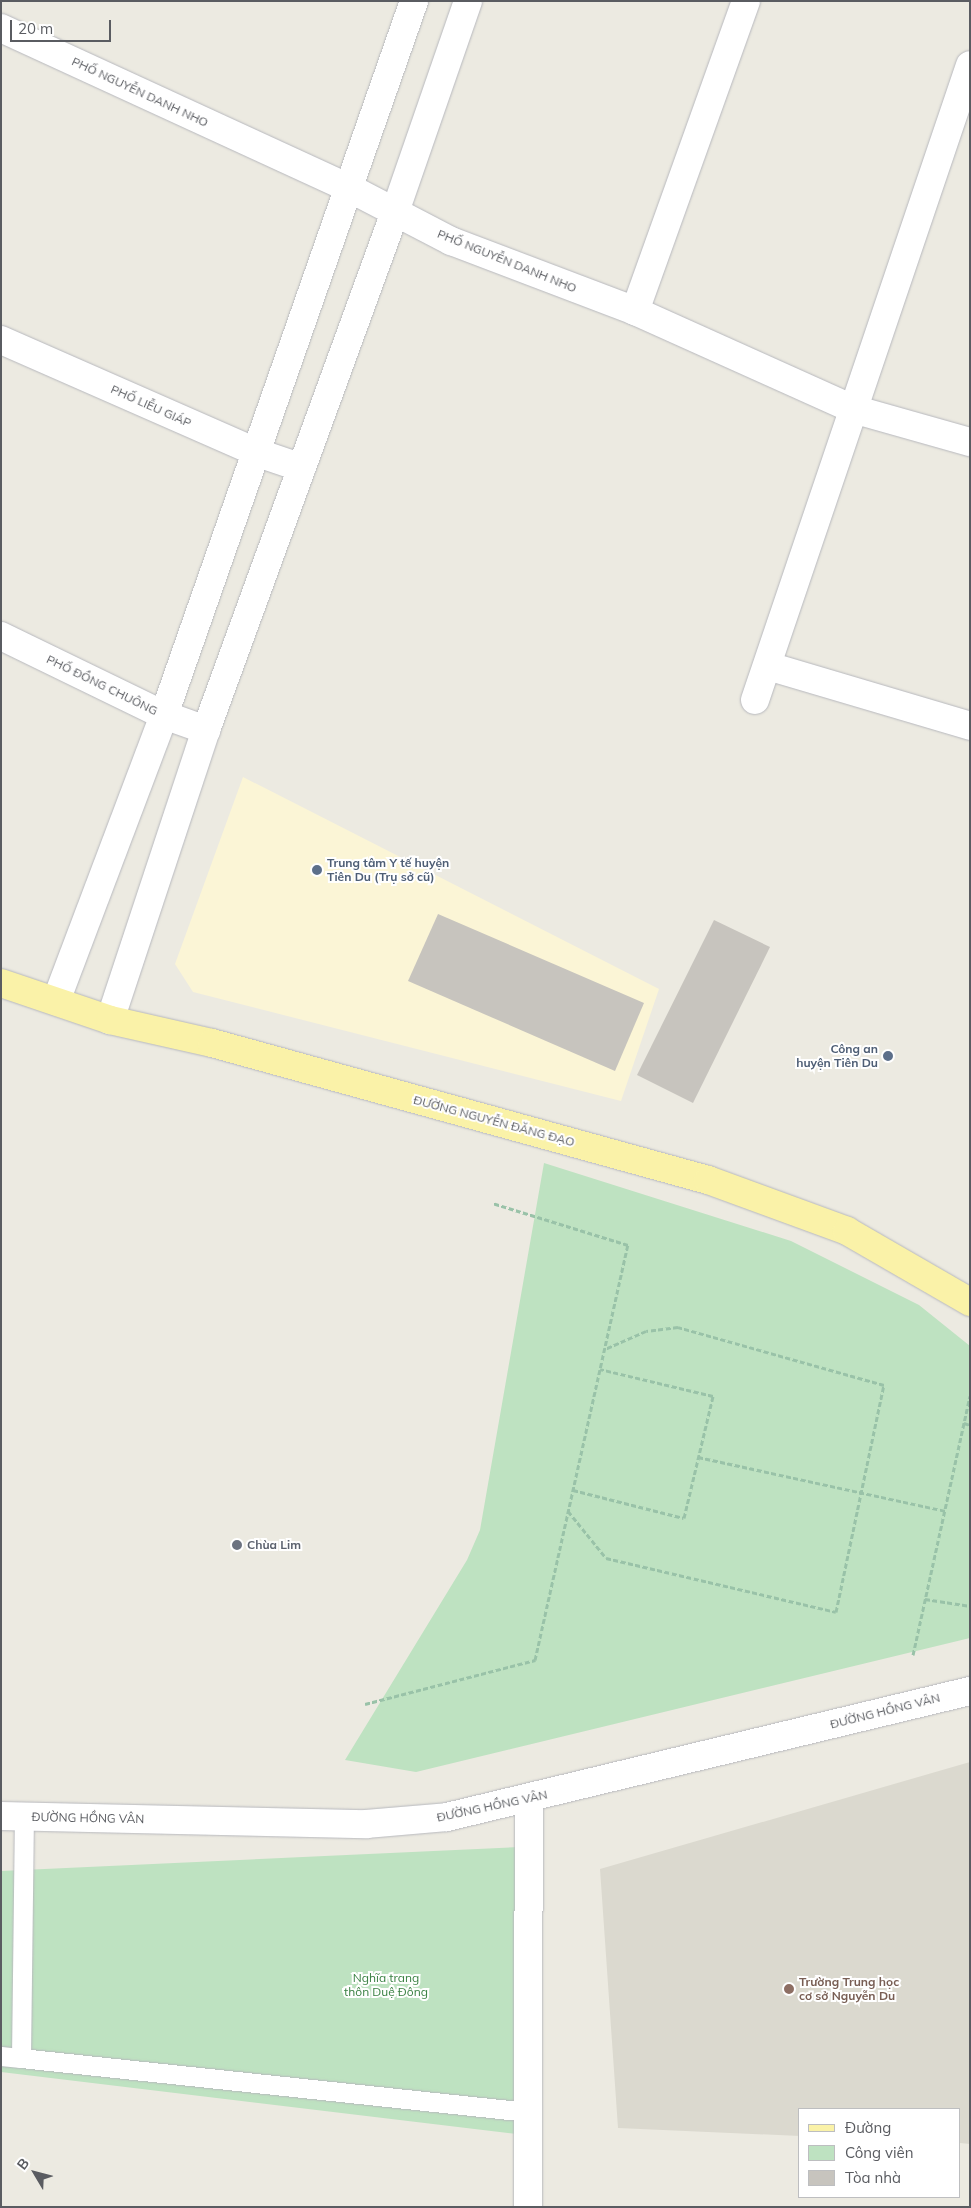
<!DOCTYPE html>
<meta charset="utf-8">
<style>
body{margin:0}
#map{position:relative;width:971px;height:2208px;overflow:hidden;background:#eceae1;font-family:Mulish,sans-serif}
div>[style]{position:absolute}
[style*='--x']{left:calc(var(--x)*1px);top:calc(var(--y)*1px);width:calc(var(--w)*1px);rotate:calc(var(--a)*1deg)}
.commercial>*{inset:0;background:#fbf5d6}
.education>*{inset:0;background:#dbd9cf}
.green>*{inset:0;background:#bee2c1}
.building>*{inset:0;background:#c7c4be}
.path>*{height:3px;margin-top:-1.5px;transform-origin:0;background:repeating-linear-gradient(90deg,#99c2a8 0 5px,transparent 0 7.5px)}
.roads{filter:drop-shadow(0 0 1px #b7b8bd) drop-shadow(0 0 1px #b7b8bd)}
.service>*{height:19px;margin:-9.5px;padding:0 9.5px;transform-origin:9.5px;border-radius:9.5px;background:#fff}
.minor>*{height:28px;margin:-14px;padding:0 14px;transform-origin:14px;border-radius:14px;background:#fff}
.tertiary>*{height:28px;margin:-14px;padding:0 14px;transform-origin:14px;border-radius:14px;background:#fff}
.primary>*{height:28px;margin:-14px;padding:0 14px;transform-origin:14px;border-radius:14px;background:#faf2a8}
.dots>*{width:14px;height:14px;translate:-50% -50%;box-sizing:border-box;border:2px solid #fff;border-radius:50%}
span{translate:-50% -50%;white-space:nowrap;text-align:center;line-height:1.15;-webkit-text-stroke:4px #fff;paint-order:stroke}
.street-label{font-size:12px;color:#5a5c61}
.service-label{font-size:12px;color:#4e5e75;font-weight:700}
.left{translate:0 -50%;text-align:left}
.right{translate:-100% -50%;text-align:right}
.worship-label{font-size:12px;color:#5b616d;font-weight:700}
.park-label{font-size:12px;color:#398042}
.education-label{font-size:12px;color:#785e54;font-weight:700}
.frame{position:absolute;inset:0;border:2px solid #5a5c61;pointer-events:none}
.legend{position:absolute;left:798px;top:2108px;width:162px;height:90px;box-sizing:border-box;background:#fff;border:1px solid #bdbec0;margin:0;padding:6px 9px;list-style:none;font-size:15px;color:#5a5c61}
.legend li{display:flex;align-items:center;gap:10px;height:25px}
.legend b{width:25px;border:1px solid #bdbec0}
.north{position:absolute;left:10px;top:2148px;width:50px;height:50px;-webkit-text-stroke:4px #fff;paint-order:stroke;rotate:307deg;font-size:14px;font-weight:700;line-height:20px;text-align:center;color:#5a5c61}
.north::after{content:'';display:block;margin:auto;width:18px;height:22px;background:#5a5c61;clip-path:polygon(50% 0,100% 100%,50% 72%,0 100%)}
.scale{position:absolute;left:10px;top:20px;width:101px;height:22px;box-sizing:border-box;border:2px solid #5a5c61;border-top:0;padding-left:6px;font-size:15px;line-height:18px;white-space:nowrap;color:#5a5c61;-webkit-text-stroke:4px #fff;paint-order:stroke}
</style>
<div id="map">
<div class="commercial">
<i style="clip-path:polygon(243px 777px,659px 989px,621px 1101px,193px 992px,175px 964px)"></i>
</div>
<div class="education">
<i style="clip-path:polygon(970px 1762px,970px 2144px,960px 2143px,960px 2109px,800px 2109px,800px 2136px,618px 2128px,600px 1869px)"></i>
</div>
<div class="green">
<i style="clip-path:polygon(544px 1163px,791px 1241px,919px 1305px,970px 1346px,970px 1638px,416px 1772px,345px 1760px,467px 1560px,480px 1530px)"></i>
<i style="clip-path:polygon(519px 1847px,517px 2134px,1px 2072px,1px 1871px)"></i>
</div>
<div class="building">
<i style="clip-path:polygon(438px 914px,644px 1003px,615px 1071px,408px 981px)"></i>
<i style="clip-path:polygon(714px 920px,770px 947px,693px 1103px,637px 1075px)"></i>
</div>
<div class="path">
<i style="--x:964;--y:1423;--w:6;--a:18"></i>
<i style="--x:698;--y:1457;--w:253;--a:12.3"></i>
<i style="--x:573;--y:1490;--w:114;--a:14.2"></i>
<i style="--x:684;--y:1518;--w:125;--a:-76.6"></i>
<i style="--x:713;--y:1396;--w:116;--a:-166.6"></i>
<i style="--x:568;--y:1511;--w:60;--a:51"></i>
<i style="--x:606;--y:1558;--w:236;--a:13.2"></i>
<i style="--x:836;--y:1612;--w:232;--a:-78.1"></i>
<i style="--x:884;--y:1385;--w:214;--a:-164.3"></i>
<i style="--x:678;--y:1327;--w:32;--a:173"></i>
<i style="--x:646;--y:1331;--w:45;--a:156.3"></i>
<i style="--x:925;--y:1599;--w:46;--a:8.8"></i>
<i style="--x:913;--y:1655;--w:265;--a:-77.6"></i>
<i style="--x:365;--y:1704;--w:176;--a:-14.5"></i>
<i style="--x:535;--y:1660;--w:425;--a:-77.4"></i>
<i style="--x:628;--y:1245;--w:142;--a:-162.8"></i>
</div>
<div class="roads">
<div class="service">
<i style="--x:1;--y:2056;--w:20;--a:6"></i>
<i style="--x:21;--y:2058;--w:242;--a:-89.3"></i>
<i style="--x:21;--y:2058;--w:510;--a:6.08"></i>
</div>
<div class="minor">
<i style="--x:1;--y:28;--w:385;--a:24.7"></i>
<i style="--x:351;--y:189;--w:113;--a:27.5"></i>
<i style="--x:451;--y:241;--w:197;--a:20.8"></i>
<i style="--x:635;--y:311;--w:239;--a:24.2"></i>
<i style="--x:853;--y:409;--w:122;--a:15.8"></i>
<i style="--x:635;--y:311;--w:329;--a:-70.3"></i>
<i style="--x:1;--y:340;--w:281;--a:23.7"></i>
<i style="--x:258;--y:453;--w:46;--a:18.8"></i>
<i style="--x:1;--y:636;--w:181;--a:25.9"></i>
<i style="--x:164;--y:715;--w:45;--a:19.7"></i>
<i style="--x:768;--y:666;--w:211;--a:16.5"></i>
<i style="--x:755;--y:700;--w:670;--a:-71.29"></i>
<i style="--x:528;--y:2207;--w:408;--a:-89.9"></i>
</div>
<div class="tertiary">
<i style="--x:56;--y:1001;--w:306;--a:-69.3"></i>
<i style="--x:164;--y:715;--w:757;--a:-70.7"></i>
<i style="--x:110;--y:1020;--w:305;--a:-71.7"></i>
<i style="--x:206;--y:730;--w:551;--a:-69.95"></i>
<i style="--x:395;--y:212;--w:223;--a:-70.9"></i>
<i style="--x:1;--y:1816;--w:365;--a:1.3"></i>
<i style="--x:366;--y:1824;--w:81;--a:-4.9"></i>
<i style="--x:447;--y:1817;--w:538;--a:-13.55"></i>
</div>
<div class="primary">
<i style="--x:1;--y:983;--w:115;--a:18.7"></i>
<i style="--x:110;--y:1020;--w:105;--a:12.7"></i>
<i style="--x:212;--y:1043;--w:515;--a:15.44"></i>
<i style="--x:708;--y:1180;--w:148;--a:20.1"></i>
<i style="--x:847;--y:1231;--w:142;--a:30"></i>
</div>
</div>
<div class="dots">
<i style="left:317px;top:870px;background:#5c6f8a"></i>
<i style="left:888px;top:1056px;background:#5c6f8a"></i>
<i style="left:237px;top:1545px;background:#6b7280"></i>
<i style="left:789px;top:1989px;background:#8d6e63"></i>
</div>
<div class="street-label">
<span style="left:140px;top:92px;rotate:25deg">PHỐ NGUYỄN DANH NHO</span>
<span style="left:507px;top:261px;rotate:22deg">PHỐ NGUYỄN DANH NHO</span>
<span style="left:151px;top:406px;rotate:24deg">PHỐ LIỄU GIÁP</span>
<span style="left:102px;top:685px;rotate:26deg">PHỐ ĐỒNG CHUÔNG</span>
<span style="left:494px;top:1121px;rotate:15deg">ĐƯỜNG NGUYỄN ĐĂNG ĐẠO</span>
<span style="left:885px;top:1711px;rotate:-14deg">ĐƯỜNG HỒNG VÂN</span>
<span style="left:492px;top:1806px;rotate:-12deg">ĐƯỜNG HỒNG VÂN</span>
<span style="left:88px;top:1818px;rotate:1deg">ĐƯỜNG HỒNG VÂN</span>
</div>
<div class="service-label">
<span class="left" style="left:327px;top:870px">Trung tâm Y tế huyện<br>Tiên Du (Trụ sở cũ)</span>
<span class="right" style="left:878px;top:1056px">Công an<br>huyện Tiên Du</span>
</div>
<div class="worship-label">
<span class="left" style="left:247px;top:1545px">Chùa Lim</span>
</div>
<div class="park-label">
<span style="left:386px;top:1985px">Nghĩa trang<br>thôn Duệ Đông</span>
</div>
<div class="education-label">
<span class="left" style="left:799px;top:1989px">Trường Trung học<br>cơ sở Nguyễn Du</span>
</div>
<div class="frame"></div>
<ul class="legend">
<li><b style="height:6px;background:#faf2a8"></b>Đường</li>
<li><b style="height:14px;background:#bee2c1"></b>Công viên</li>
<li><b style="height:14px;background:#c7c4be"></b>Tòa nhà</li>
</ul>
<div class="north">B</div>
<div class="scale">20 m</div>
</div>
